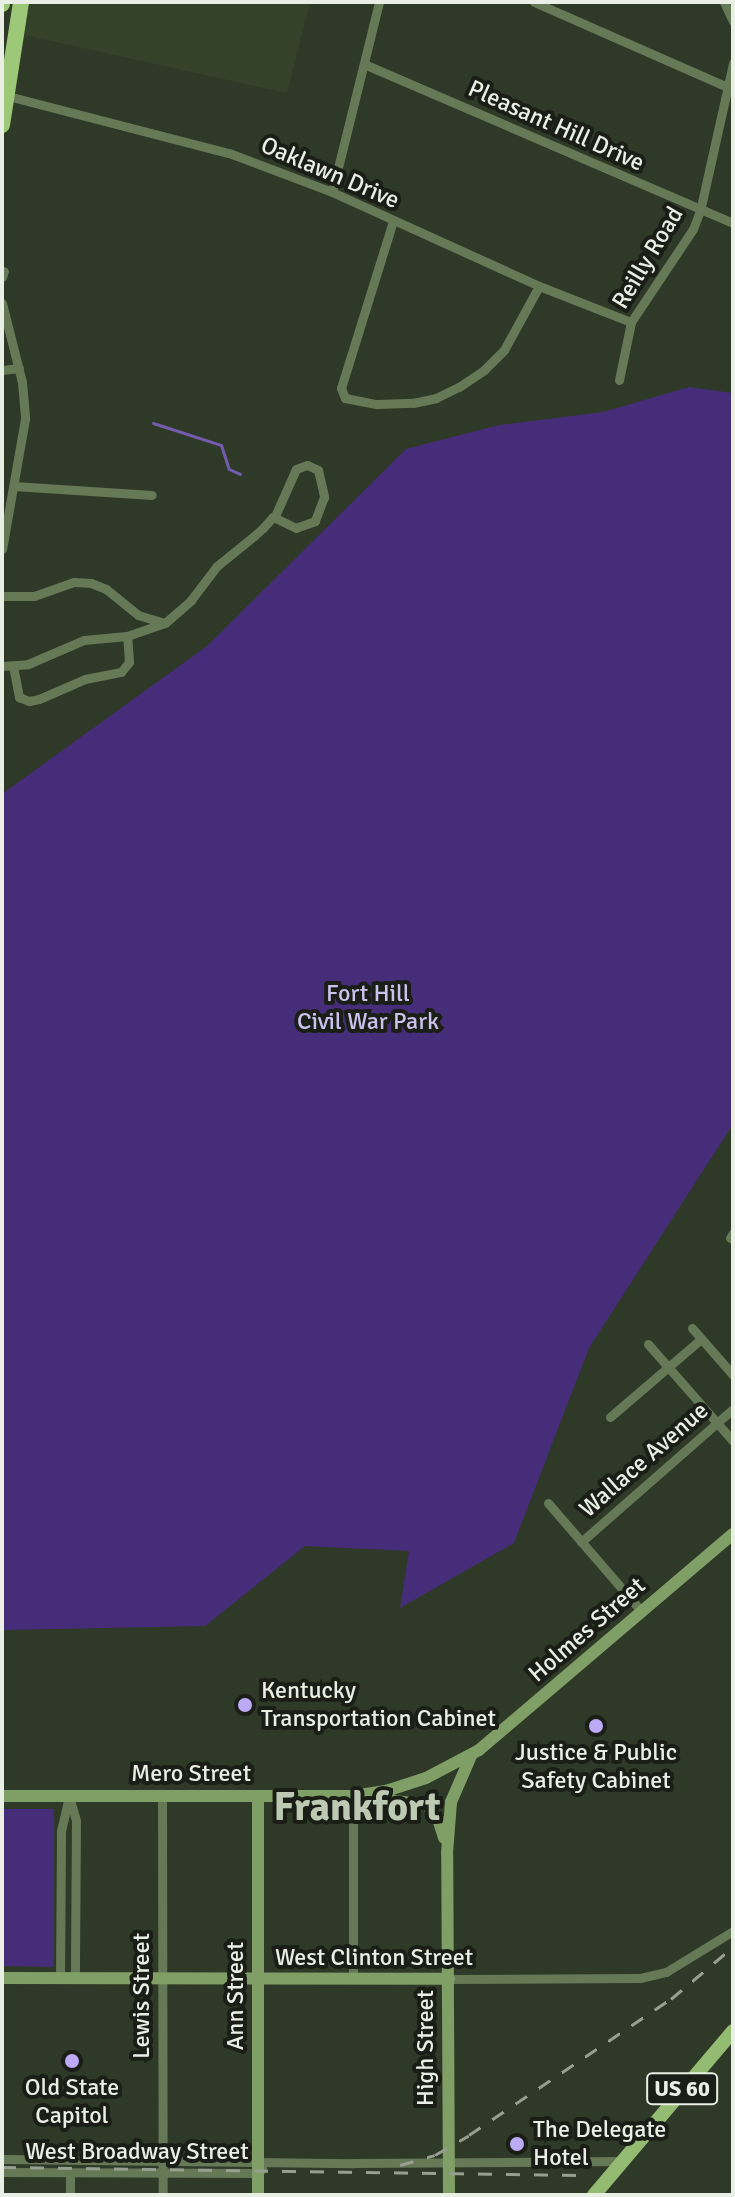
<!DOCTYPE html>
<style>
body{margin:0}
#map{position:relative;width:735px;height:2197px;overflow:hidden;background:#2f3927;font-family:Signika,sans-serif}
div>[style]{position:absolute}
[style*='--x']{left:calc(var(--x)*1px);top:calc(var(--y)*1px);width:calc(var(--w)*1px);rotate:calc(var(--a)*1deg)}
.built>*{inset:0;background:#34422a}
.green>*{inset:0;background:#462d79}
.stream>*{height:3px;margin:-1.5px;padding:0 1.5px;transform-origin:1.5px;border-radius:1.5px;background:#735bae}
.minor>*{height:9px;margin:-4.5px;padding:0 4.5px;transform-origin:4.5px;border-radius:4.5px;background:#657956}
.secondary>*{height:12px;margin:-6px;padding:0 6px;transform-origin:6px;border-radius:6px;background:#809f66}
.primary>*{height:14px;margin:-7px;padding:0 7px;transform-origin:7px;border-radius:7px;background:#94bb72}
.trunk>*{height:16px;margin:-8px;padding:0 8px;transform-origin:8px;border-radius:8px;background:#9dc878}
.rail>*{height:3px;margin-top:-1.5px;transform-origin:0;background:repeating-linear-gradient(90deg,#979f91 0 14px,transparent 0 28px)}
.dots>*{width:22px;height:22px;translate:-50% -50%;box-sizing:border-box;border:4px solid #1a1e16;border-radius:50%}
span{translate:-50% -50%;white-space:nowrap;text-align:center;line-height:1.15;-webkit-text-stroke:8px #1a1e16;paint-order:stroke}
.shield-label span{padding:2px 6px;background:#1a1e16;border:2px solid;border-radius:6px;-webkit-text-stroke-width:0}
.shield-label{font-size:22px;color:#e9efe4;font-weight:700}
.street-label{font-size:24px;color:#e9efe4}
.park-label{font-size:24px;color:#cac1ed}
.poi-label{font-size:24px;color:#e9efe4}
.left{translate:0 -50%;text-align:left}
.town-label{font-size:40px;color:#bdc9b3;font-weight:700}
.frame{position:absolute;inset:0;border:4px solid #e9efe4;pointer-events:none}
</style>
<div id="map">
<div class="built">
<i style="clip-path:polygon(29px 2px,310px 2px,287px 93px,24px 35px)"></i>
</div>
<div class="green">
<i style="clip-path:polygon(689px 387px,733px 393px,733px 1124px,589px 1348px,514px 1543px,400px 1608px,409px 1551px,305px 1546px,205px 1626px,2px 1630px,2px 794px,207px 646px,406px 449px,499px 425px,603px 412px)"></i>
<i style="clip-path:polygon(2px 1809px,54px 1809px,54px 1967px,2px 1966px)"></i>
</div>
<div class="stream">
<i style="--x:153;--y:423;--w:71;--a:17.9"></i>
<i style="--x:221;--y:445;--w:25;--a:72"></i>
<i style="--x:229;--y:469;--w:12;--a:24"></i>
</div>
<div class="minor">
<i style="--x:534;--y:2;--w:214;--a:23.7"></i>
<i style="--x:724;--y:2;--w:21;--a:65"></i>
<i style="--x:364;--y:64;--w:402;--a:23.3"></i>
<i style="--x:4;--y:95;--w:232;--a:14.5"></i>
<i style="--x:229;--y:153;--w:110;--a:20.7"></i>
<i style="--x:332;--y:192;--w:227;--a:24.4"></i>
<i style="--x:539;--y:286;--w:99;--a:21.4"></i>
<i style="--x:332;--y:192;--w:196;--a:-76.1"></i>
<i style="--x:393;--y:221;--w:175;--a:107.3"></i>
<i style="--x:341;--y:388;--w:11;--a:68"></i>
<i style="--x:345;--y:398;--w:33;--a:11"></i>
<i style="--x:377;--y:404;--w:36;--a:-2"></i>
<i style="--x:413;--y:403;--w:24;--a:-12"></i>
<i style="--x:436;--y:398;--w:25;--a:-26"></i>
<i style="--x:459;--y:387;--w:30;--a:-34"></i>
<i style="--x:484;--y:370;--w:28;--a:-45"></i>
<i style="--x:504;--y:350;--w:73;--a:-61.3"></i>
<i style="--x:2;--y:277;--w:6;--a:-72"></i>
<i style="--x:2;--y:303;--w:81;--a:75.8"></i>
<i style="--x:22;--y:382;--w:37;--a:85"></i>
<i style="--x:25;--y:419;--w:132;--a:100"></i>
<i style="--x:2;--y:370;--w:17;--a:-7"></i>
<i style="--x:619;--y:380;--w:59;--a:-78.3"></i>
<i style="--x:631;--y:322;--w:112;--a:-56.3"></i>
<i style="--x:693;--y:229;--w:19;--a:-69"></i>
<i style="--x:700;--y:211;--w:152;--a:-77.4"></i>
<i style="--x:14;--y:486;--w:138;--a:3.7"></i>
<i style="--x:2;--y:596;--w:32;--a:0"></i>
<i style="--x:34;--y:596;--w:42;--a:-19.3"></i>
<i style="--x:74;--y:582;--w:17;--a:3"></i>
<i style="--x:91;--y:583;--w:16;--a:22"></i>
<i style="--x:106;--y:589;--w:41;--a:39.1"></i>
<i style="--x:138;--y:615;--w:27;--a:17"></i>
<i style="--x:2;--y:666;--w:26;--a:-4"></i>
<i style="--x:28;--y:664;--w:61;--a:-23.2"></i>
<i style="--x:84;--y:640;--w:43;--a:-5.3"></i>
<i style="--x:127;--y:636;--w:40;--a:-18.9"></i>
<i style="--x:165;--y:623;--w:35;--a:-41"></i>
<i style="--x:191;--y:600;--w:43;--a:-52.6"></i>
<i style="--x:217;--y:566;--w:48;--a:-39"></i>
<i style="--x:254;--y:536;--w:12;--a:-42"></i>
<i style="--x:263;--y:528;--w:15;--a:-48"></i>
<i style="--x:273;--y:517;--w:2;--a:-27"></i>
<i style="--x:275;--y:516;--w:51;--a:-65.9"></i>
<i style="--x:296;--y:469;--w:12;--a:-20"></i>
<i style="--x:307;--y:465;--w:12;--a:24"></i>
<i style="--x:318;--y:470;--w:28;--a:77"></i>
<i style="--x:324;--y:497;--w:26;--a:111"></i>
<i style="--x:315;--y:521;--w:20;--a:160"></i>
<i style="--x:296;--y:528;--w:25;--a:-154"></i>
<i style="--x:13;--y:666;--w:32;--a:79"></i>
<i style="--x:19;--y:697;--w:11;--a:22"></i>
<i style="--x:29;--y:701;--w:10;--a:-11"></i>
<i style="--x:39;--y:699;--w:50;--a:-23.5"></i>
<i style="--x:85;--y:679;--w:37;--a:-11"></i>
<i style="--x:121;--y:672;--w:13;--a:-51"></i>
<i style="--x:129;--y:662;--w:26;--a:-94"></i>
<i style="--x:730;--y:1238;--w:6;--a:-59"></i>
<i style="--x:692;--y:1328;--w:62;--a:48.9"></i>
<i style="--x:648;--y:1344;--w:129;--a:48.8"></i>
<i style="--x:610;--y:1417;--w:120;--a:-40.6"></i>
<i style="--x:548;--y:1503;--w:144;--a:49.2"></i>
<i style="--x:581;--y:1542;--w:202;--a:-41.2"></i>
<i style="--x:69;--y:1796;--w:26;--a:74"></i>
<i style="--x:76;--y:1821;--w:158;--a:90.4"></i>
<i style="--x:162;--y:1797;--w:398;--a:89.9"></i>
<i style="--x:60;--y:1979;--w:148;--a:-89.6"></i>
<i style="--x:61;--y:1831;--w:36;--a:-77"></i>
<i style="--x:353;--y:1979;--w:183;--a:-90"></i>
<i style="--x:449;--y:1979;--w:191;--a:-0.3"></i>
<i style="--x:640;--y:1978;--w:27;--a:-13"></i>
<i style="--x:666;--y:1972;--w:79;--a:-31.5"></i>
<i style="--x:2;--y:2159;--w:351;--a:0.7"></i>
<i style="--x:353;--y:2163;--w:270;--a:-0.4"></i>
<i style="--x:2;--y:2172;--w:257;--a:0.2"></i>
<i style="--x:259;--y:2173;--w:6;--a:-59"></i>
<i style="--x:70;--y:2173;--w:22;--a:90"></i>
</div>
<div class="secondary">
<i style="--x:2;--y:1796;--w:351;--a:0"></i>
<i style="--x:353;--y:1796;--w:33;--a:-9"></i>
<i style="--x:386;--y:1791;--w:42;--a:-18"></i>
<i style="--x:426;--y:1778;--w:60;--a:-27.8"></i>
<i style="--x:479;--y:1750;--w:333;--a:-40.4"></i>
<i style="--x:372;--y:1798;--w:55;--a:7.3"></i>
<i style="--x:427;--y:1805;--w:18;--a:52"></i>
<i style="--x:438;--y:1819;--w:20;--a:72"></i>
<i style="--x:2;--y:1978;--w:447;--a:0.1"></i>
<i style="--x:258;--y:2195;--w:399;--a:-90"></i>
<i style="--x:449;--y:2195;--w:342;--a:-90.3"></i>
<i style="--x:447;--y:1853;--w:51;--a:-85.5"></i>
<i style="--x:451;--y:1802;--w:50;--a:-66.5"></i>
</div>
<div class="primary">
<i style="--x:594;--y:2195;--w:215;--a:-49.7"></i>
</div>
<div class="trunk">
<i style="--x:2;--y:4;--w:2;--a:-90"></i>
<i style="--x:2;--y:125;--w:124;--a:-81.2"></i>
</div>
<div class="rail">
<i style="--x:400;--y:2165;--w:36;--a:-16"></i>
<i style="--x:435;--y:2155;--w:39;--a:-30"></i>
<i style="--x:469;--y:2135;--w:244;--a:-34"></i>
<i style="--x:671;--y:1999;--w:81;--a:-40"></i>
<i style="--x:2;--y:2167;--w:578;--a:0.79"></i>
</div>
<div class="dots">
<i style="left:245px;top:1705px;background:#bcaaf5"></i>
<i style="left:596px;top:1726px;background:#bcaaf5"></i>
<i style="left:72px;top:2061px;background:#bcaaf5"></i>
<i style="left:517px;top:2144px;background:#bcaaf5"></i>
</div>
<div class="shield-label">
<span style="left:682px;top:2089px">US 60</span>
</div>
<div class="street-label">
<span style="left:556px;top:126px;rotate:24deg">Pleasant Hill Drive</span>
<span style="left:330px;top:173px;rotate:23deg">Oaklawn Drive</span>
<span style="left:648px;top:258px;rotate:-59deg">Reilly Road</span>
<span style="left:644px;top:1460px;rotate:-41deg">Wallace Avenue</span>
<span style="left:587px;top:1630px;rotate:-41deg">Holmes Street</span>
<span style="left:191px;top:1774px">Mero Street</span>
<span style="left:374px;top:1958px">West Clinton Street</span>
<span style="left:142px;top:1996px;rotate:-90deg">Lewis Street</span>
<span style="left:236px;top:1996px;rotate:-90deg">Ann Street</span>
<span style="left:426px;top:2048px;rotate:-90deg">High Street</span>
<span style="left:137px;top:2152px">West Broadway Street</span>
</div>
<div class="park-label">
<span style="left:368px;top:1008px">Fort Hill<br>Civil War Park</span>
</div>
<div class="poi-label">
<span class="left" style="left:261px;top:1705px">Kentucky<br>Transportation Cabinet</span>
<span style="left:596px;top:1767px">Justice &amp; Public<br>Safety Cabinet</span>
<span style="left:72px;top:2102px">Old State<br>Capitol</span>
<span class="left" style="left:533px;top:2144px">The Delegate<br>Hotel</span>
</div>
<div class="town-label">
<span style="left:357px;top:1807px">Frankfort</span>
</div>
<div class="frame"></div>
</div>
